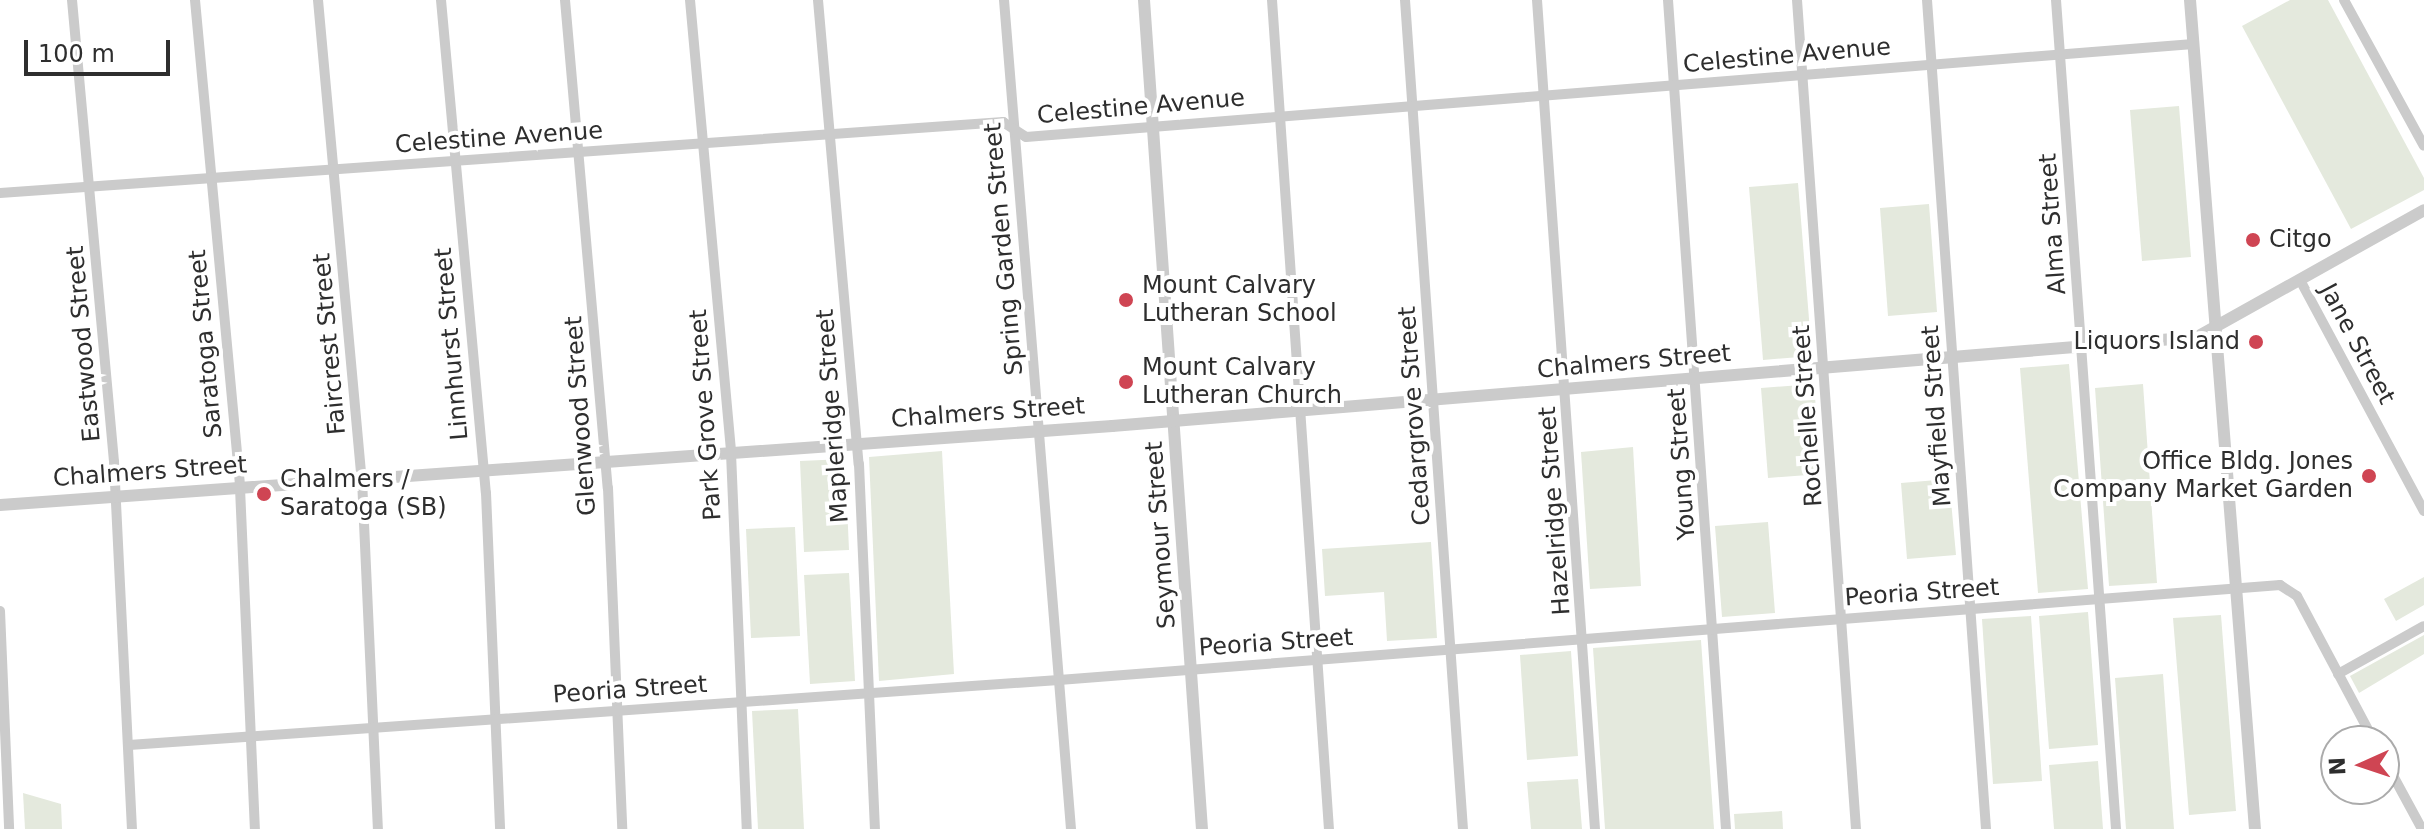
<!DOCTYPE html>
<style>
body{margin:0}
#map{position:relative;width:2424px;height:829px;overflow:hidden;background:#fff;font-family:"DejaVu Sans",sans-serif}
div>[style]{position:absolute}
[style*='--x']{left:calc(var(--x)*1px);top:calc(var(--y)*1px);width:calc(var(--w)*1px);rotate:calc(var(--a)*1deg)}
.green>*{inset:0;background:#e4e9dd}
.minor>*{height:10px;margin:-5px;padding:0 5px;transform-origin:5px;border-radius:5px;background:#cbcbcb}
.tertiary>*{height:12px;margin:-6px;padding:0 6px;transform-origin:6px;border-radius:6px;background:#cbcbcb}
.dots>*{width:22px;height:22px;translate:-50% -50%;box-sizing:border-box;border:4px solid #fff;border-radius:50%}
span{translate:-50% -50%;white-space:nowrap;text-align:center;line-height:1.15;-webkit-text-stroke:8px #fff;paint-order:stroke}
.street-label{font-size:24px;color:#2e2e2e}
.poi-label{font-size:24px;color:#2e2e2e}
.left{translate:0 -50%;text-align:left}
.right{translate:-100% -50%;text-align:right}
.north{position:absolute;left:2320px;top:725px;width:80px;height:80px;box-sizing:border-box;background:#fff;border:2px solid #ababab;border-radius:50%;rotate:267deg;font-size:22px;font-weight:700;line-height:32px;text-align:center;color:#2e2e2e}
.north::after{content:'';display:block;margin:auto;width:28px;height:36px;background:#cf4553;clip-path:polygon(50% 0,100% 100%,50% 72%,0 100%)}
.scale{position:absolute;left:24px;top:40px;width:146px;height:36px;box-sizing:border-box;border:4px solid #2e2e2e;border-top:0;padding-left:10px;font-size:24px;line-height:28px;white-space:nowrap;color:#2e2e2e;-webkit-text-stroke:6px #fff;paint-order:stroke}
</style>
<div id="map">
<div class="green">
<i style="clip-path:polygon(2290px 0,2328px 0,2424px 178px,2424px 190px,2351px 229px,2242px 26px)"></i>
<i style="clip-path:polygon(2179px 106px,2191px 257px,2142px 261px,2130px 110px)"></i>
<i style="clip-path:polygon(1798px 183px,1812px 356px,1763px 360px,1749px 187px)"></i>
<i style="clip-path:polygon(1929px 204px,1937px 312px,1888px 316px,1880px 208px)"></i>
<i style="clip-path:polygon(2069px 364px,2088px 589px,2038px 593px,2020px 368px)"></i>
<i style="clip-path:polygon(1814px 384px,1821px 474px,1768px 478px,1761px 388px)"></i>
<i style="clip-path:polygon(2143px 384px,2157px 583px,2109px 586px,2095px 388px)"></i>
<i style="clip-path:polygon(1633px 447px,1641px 586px,1590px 589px,1581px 452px)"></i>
<i style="clip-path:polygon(942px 451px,954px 674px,879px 681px,869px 457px)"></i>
<i style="clip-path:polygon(845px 459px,849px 550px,804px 552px,800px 461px)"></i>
<i style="clip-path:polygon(1949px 479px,1956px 555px,1907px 559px,1901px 483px)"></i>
<i style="clip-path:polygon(1768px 522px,1775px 613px,1722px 617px,1715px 526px)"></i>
<i style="clip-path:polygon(795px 527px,800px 636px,751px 638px,746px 529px)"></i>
<i style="clip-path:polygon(1431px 542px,1437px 638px,1387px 641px,1384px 592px,1325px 596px,1322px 549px)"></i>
<i style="clip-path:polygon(849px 573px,855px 681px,810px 684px,804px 575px)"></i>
<i style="clip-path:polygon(2424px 577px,2424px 605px,2396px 621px,2384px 599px)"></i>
<i style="clip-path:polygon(2088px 612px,2098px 745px,2049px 749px,2039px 616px)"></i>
<i style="clip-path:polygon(2221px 615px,2236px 811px,2189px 815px,2173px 618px)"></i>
<i style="clip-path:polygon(2031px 616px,2042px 781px,1993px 784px,1982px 619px)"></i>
<i style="clip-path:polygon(2424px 635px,2424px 654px,2359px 693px,2350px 676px)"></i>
<i style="clip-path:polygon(1701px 640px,1714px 829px,1605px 829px,1593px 648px)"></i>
<i style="clip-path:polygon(1571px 651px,1578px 756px,1527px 760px,1520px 655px)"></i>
<i style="clip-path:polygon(2163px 674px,2174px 829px,2126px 829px,2115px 678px)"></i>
<i style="clip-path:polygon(798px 709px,804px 829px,758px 829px,752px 711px)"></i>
<i style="clip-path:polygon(2098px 761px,2103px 829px,2054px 829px,2049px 765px)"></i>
<i style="clip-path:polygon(1578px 779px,1582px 829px,1531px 829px,1527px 782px)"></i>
<i style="clip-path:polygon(23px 793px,61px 804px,62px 829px,25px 829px)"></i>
<i style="clip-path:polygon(1782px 811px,1783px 829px,1735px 829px,1734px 814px)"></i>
</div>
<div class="minor">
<i style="--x:72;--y:0;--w:464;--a:84.8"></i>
<i style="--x:114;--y:462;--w:367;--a:87.2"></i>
<i style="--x:195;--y:0;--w:490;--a:84.7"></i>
<i style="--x:240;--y:488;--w:341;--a:87.5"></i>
<i style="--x:318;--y:0;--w:481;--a:84.8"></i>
<i style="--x:362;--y:479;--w:350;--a:87.4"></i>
<i style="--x:441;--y:0;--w:495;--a:84.8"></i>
<i style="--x:486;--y:493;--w:336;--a:87.6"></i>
<i style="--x:565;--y:0;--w:490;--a:85"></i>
<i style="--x:608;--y:488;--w:341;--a:87.6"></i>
<i style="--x:690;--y:0;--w:455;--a:84.8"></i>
<i style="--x:731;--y:453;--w:376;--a:87.6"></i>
<i style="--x:818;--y:0;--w:466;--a:85"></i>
<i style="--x:859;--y:464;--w:365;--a:87.5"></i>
<i style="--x:1004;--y:0;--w:832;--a:85.38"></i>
<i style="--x:1272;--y:0;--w:831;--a:86.07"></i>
<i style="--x:1405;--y:0;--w:831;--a:86"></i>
<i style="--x:1537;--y:0;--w:831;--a:86"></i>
<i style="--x:1668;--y:0;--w:831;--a:86"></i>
<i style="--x:1797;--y:0;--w:831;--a:85.93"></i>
<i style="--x:1927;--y:0;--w:831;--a:85.93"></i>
<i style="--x:2056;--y:0;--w:831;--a:85.86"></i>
<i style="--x:2344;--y:0;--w:166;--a:61.3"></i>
<i style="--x:0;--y:193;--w:1006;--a:-4.05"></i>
<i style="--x:1003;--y:122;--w:27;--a:33"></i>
<i style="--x:1026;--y:137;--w:1171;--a:-4.56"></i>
<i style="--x:2300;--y:280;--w:262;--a:61.8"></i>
<i style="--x:0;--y:611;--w:218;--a:87.6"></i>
<i style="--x:2338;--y:674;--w:98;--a:-29.2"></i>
<i style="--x:129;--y:745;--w:932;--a:-4"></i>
<i style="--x:1059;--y:680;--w:1225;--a:-4.45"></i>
<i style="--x:2280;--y:585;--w:20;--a:33"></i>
<i style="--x:2297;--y:596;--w:164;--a:62"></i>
<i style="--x:2384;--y:759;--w:80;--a:61.5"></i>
</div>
<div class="tertiary">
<i style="--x:1144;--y:0;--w:831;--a:86"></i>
<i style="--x:2190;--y:0;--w:832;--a:85.52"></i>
<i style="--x:0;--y:505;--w:1115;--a:-4.06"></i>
<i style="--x:1112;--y:426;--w:1089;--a:-4.69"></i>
<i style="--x:2197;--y:337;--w:260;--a:-29.2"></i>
</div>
<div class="dots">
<i style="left:2253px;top:240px;background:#cf4553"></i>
<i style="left:1126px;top:300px;background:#cf4553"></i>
<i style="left:2256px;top:342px;background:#cf4553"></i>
<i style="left:1126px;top:382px;background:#cf4553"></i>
<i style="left:2369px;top:476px;background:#cf4553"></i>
<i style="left:264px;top:494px;background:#cf4553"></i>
</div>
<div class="street-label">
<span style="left:1787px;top:56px;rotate:-5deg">Celestine Avenue</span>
<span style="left:1141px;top:107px;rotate:-5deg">Celestine Avenue</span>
<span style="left:499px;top:138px;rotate:-4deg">Celestine Avenue</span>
<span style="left:2053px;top:224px;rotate:-94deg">Alma Street</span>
<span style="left:1004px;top:249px;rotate:-95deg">Spring Garden Street</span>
<span style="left:84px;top:344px;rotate:-95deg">Eastwood Street</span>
<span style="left:206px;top:344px;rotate:-95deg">Saratoga Street</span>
<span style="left:330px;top:344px;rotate:-95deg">Faircrest Street</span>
<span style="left:452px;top:344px;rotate:-95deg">Linnhurst Street</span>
<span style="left:2357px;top:344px;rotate:62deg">Jane Street</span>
<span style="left:1634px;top:362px;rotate:-5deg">Chalmers Street</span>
<span style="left:988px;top:413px;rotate:-4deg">Chalmers Street</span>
<span style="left:706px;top:415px;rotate:-94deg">Park Grove Street</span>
<span style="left:581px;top:416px;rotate:-94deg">Glenwood Street</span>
<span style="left:833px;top:416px;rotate:-94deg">Mapleridge Street</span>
<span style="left:1415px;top:416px;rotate:-94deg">Cedargrove Street</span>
<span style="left:1808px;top:416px;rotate:-94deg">Rochelle Street</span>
<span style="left:1937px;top:416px;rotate:-94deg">Mayfield Street</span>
<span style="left:1682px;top:464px;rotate:-94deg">Young Street</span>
<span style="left:150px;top:472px;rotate:-4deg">Chalmers Street</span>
<span style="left:1555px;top:511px;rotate:-94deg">Hazelridge Street</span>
<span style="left:1161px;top:535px;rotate:-94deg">Seymour Street</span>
<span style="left:1922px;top:593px;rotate:-4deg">Peoria Street</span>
<span style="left:1276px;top:643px;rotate:-4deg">Peoria Street</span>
<span style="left:630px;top:690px;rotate:-4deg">Peoria Street</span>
</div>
<div class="poi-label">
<span class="left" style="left:2269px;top:240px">Citgo</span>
<span class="left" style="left:1142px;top:300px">Mount Calvary<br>Lutheran School</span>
<span class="right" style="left:2240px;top:342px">Liquors Island</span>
<span class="left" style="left:1142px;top:382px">Mount Calvary<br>Lutheran Church</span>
<span class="right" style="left:2353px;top:476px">Office Bldg. Jones<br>Company Market Garden</span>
<span class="left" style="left:280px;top:494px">Chalmers /<br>Saratoga (SB)</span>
</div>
<div class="north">N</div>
<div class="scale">100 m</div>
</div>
